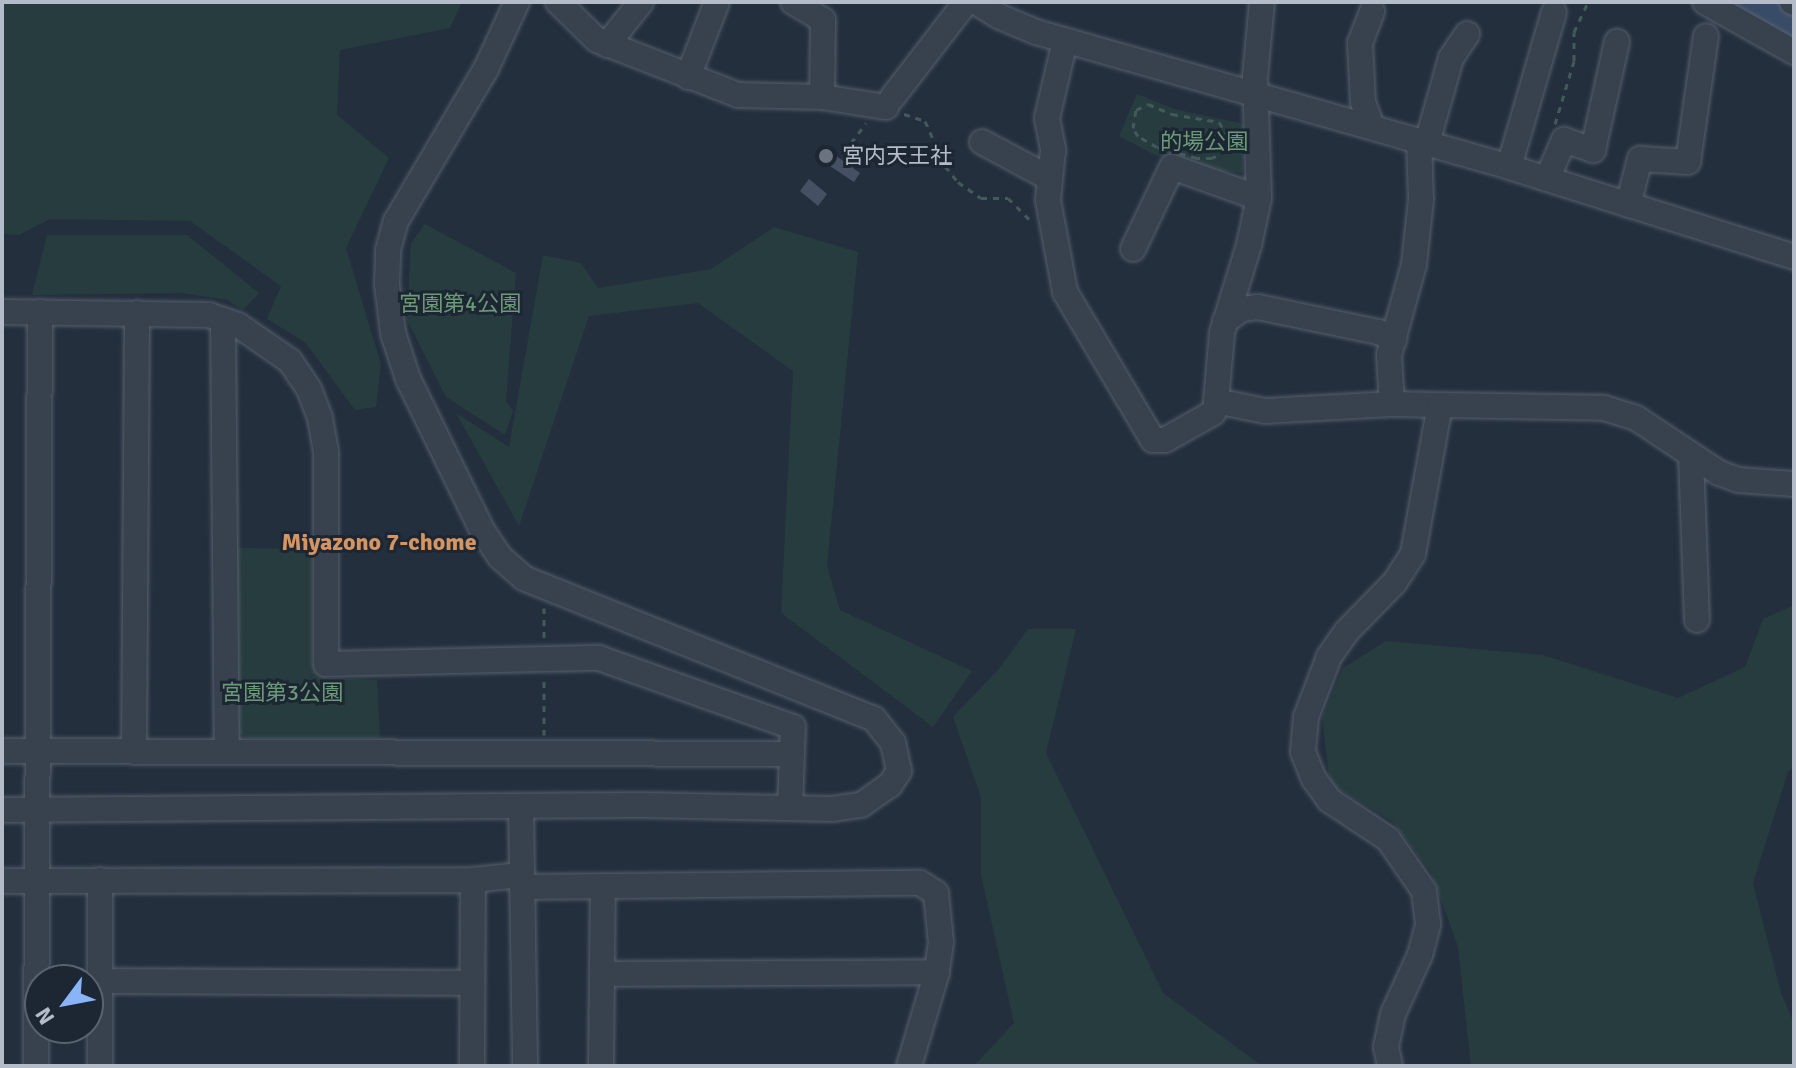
<!DOCTYPE html>
<meta charset="utf-8">
<style>
body{margin:0}
#map{position:relative;width:1796px;height:1068px;overflow:hidden;background:#242f3e;font-family:Signika,"Noto Sans JP",sans-serif}
div>[style]{position:absolute}
[style*='--x']{left:calc(var(--x)*1px);top:calc(var(--y)*1px);width:calc(var(--w)*1px);rotate:calc(var(--a)*1deg)}
.green>*{inset:0;background:#263c3f}
.water>*{inset:0;background:#394c67}
.building>*{inset:0;background:#455162}
.path>*{height:3px;margin-top:-1.5px;transform-origin:0;background:repeating-linear-gradient(90deg,#44595c 0 6px,transparent 0 12px)}
.roads{filter:drop-shadow(0 0 2px #565f6c) drop-shadow(0 0 2px #565f6c)}
.minor>*{height:24px;margin:-12px;padding:0 12px;transform-origin:12px;border-radius:12px;background:#38414e}
.dots>*{width:22px;height:22px;translate:-50% -50%;box-sizing:border-box;border:4px solid #1d2633;border-radius:50%}
span{translate:-50% -50%;white-space:nowrap;text-align:center;line-height:1.15;-webkit-text-stroke:6px #1d2633;paint-order:stroke}
.park-label{font-size:22px;color:#6b9a76}
.poi-label{font-size:22px;color:#b4bcc9}
.left{translate:0 -50%;text-align:left}
.neighbourhood-label{font-size:24px;color:#d59563;font-weight:700}
.frame{position:absolute;inset:0;border:4px solid #b4bcc9;pointer-events:none}
.north{position:absolute;left:24px;top:964px;width:80px;height:80px;box-sizing:border-box;background:#1d2633;border:2px solid #59626f;border-radius:50%;rotate:238deg;font-size:22px;font-weight:700;line-height:32px;text-align:center;color:#b4bcc9}
.north::after{content:'';display:block;margin:auto;width:28px;height:36px;background:#8ab4f8;clip-path:polygon(50% 0,100% 100%,50% 72%,0 100%)}
</style>
<div id="map">
<div class="green">
<i style="clip-path:polygon(2px 2px,462px 2px,450px 28px,340px 50px,337px 115px,389px 158px,346px 248px,381px 364px,376px 407px,355px 410px,305px 342px,267px 319px,281px 286px,190px 221px,50px 219px,19px 235px,2px 234px)"></i>
<i style="clip-path:polygon(1137px 94px,1174px 109px,1244px 124px,1243px 173px,1195px 168px,1153px 154px,1119px 136px)"></i>
<i style="clip-path:polygon(425px 224px,516px 273px,506px 401px,513px 411px,505px 435px,446px 397px,407px 320px,411px 243px)"></i>
<i style="clip-path:polygon(774px 227px,858px 252px,827px 566px,840px 610px,972px 671px,933px 727px,781px 613px,793px 371px,698px 303px,589px 316px,519px 526px,456px 413px,509px 447px,543px 255px,581px 263px,598px 288px,711px 269px)"></i>
<i style="clip-path:polygon(47px 235px,187px 235px,259px 293px,243px 310px,227px 300px,183px 293px,32px 295px)"></i>
<i style="clip-path:polygon(237px 548px,312px 549px,312px 662px,327px 678px,377px 680px,380px 738px,245px 738px,238px 732px)"></i>
<i style="clip-path:polygon(1794px 605px,1794px 766px,1788px 772px,1753px 883px,1781px 993px,1794px 1023px,1794px 1066px,1471px 1066px,1458px 947px,1431px 872px,1392px 821px,1330px 784px,1322px 718px,1343px 668px,1386px 641px,1543px 655px,1678px 698px,1745px 667px,1763px 619px)"></i>
<i style="clip-path:polygon(1028px 629px,1076px 629px,1046px 753px,1163px 993px,1262px 1066px,974px 1066px,1014px 1023px,981px 875px,981px 797px,953px 717px,998px 670px)"></i>
</div>
<div class="water">
<i style="clip-path:polygon(1721px 2px,1777px 2px,1794px 13px,1794px 43px)"></i>
</div>
<div class="building">
<i style="clip-path:polygon(828px 150px,860px 173px,854px 182px,821px 160px)"></i>
<i style="clip-path:polygon(809px 179px,827px 194px,818px 206px,800px 191px)"></i>
</div>
<div class="path">
<i style="--x:1148;--y:104;--w:26;--a:23"></i>
<i style="--x:1172;--y:114;--w:48;--a:9.7"></i>
<i style="--x:1219;--y:122;--w:17;--a:59"></i>
<i style="--x:1228;--y:137;--w:13;--a:99"></i>
<i style="--x:1226;--y:150;--w:16;--a:150"></i>
<i style="--x:1212;--y:158;--w:15;--a:180"></i>
<i style="--x:1197;--y:158;--w:41;--a:-164.6"></i>
<i style="--x:1157;--y:147;--w:22;--a:-150"></i>
<i style="--x:1138;--y:136;--w:9;--a:-122"></i>
<i style="--x:1133;--y:128;--w:18;--a:-81"></i>
<i style="--x:1136;--y:110;--w:13;--a:-27"></i>
<i style="--x:904;--y:114;--w:22;--a:18"></i>
<i style="--x:925;--y:121;--w:49;--a:66"></i>
<i style="--x:945;--y:166;--w:21;--a:51"></i>
<i style="--x:958;--y:182;--w:28;--a:35"></i>
<i style="--x:981;--y:198;--w:27;--a:0"></i>
<i style="--x:1008;--y:198;--w:33;--a:45"></i>
<i style="--x:1555;--y:124;--w:66;--a:-73.2"></i>
<i style="--x:1574;--y:61;--w:29;--a:-90"></i>
<i style="--x:1574;--y:32;--w:33;--a:-65"></i>
<i style="--x:851;--y:143;--w:25;--a:-53"></i>
<i style="--x:544;--y:608;--w:32;--a:90"></i>
<i style="--x:544;--y:735;--w:57;--a:-90"></i>
</div>
<div class="roads">
<div class="minor">
<i style="--x:558;--y:2;--w:54;--a:44.3"></i>
<i style="--x:597;--y:40;--w:151;--a:21.3"></i>
<i style="--x:738;--y:95;--w:84;--a:1.4"></i>
<i style="--x:822;--y:97;--w:65;--a:8.9"></i>
<i style="--x:793;--y:2;--w:35;--a:31"></i>
<i style="--x:823;--y:20;--w:77;--a:90.7"></i>
<i style="--x:976;--y:2;--w:26;--a:32"></i>
<i style="--x:998;--y:16;--w:41;--a:22.8"></i>
<i style="--x:1036;--y:32;--w:492;--a:15.9"></i>
<i style="--x:1509;--y:167;--w:299;--a:17.5"></i>
<i style="--x:1262;--y:2;--w:75;--a:95.3"></i>
<i style="--x:1255;--y:77;--w:121;--a:88.1"></i>
<i style="--x:1259;--y:198;--w:48;--a:102"></i>
<i style="--x:1249;--y:245;--w:92;--a:107.1"></i>
<i style="--x:1222;--y:333;--w:68;--a:95"></i>
<i style="--x:1216;--y:401;--w:50;--a:11.5"></i>
<i style="--x:1265;--y:411;--w:127;--a:-3.2"></i>
<i style="--x:1392;--y:404;--w:48;--a:1.2"></i>
<i style="--x:1440;--y:405;--w:151;--a:100.3"></i>
<i style="--x:1413;--y:554;--w:33;--a:123"></i>
<i style="--x:1395;--y:582;--w:69;--a:134.4"></i>
<i style="--x:1347;--y:631;--w:32;--a:125"></i>
<i style="--x:1329;--y:657;--w:64;--a:111"></i>
<i style="--x:1306;--y:717;--w:35;--a:95"></i>
<i style="--x:1303;--y:752;--w:29;--a:68"></i>
<i style="--x:1314;--y:779;--w:26;--a:54"></i>
<i style="--x:1329;--y:800;--w:71;--a:33.5"></i>
<i style="--x:1388;--y:839;--w:63;--a:55.3"></i>
<i style="--x:1424;--y:891;--w:34;--a:83"></i>
<i style="--x:1428;--y:925;--w:31;--a:105"></i>
<i style="--x:1420;--y:955;--w:65;--a:114.6"></i>
<i style="--x:1393;--y:1014;--w:34;--a:102"></i>
<i style="--x:1386;--y:1047;--w:19;--a:78"></i>
<i style="--x:1705;--y:2;--w:102;--a:29.3"></i>
<i style="--x:1792;--y:2;--w:2;--a:27"></i>
<i style="--x:1065;--y:41;--w:79;--a:103.2"></i>
<i style="--x:1047;--y:118;--w:33;--a:79"></i>
<i style="--x:1053;--y:150;--w:50;--a:95.7"></i>
<i style="--x:1048;--y:200;--w:94;--a:79.5"></i>
<i style="--x:1065;--y:292;--w:172;--a:59.3"></i>
<i style="--x:1153;--y:440;--w:12;--a:0"></i>
<i style="--x:1165;--y:440;--w:55;--a:-29.4"></i>
<i style="--x:1213;--y:413;--w:11;--a:-63"></i>
<i style="--x:607;--y:45;--w:55;--a:-51.7"></i>
<i style="--x:688;--y:77;--w:80;--a:-68.9"></i>
<i style="--x:892;--y:98;--w:121;--a:-52.4"></i>
<i style="--x:1372;--y:127;--w:27;--a:-110"></i>
<i style="--x:1363;--y:102;--w:59;--a:-92.9"></i>
<i style="--x:1360;--y:43;--w:34;--a:-69"></i>
<i style="--x:982;--y:142;--w:76;--a:28.2"></i>
<i style="--x:1427;--y:143;--w:88;--a:-74.2"></i>
<i style="--x:1451;--y:58;--w:29;--a:-56"></i>
<i style="--x:1509;--y:167;--w:161;--a:-73.8"></i>
<i style="--x:1547;--y:179;--w:43;--a:-66.4"></i>
<i style="--x:1564;--y:140;--w:31;--a:19"></i>
<i style="--x:1593;--y:150;--w:111;--a:-77.5"></i>
<i style="--x:1628;--y:205;--w:48;--a:-75.4"></i>
<i style="--x:1640;--y:159;--w:48;--a:3.6"></i>
<i style="--x:1688;--y:162;--w:127;--a:-81.9"></i>
<i style="--x:1133;--y:249;--w:91;--a:-64.6"></i>
<i style="--x:1172;--y:167;--w:92;--a:19.6"></i>
<i style="--x:2;--y:312;--w:207;--a:0.8"></i>
<i style="--x:209;--y:315;--w:31;--a:19"></i>
<i style="--x:238;--y:325;--w:63;--a:34.7"></i>
<i style="--x:290;--y:361;--w:34;--a:56"></i>
<i style="--x:309;--y:389;--w:31;--a:69"></i>
<i style="--x:320;--y:418;--w:35;--a:80"></i>
<i style="--x:326;--y:452;--w:212;--a:90"></i>
<i style="--x:326;--y:664;--w:273;--a:-1.3"></i>
<i style="--x:599;--y:658;--w:206;--a:19.6"></i>
<i style="--x:793;--y:727;--w:80;--a:92.1"></i>
<i style="--x:223;--y:320;--w:432;--a:89.5"></i>
<i style="--x:1225;--y:321;--w:21;--a:-35"></i>
<i style="--x:1242;--y:309;--w:16;--a:-7"></i>
<i style="--x:1258;--y:307;--w:124;--a:11.7"></i>
<i style="--x:1379;--y:332;--w:17;--a:25"></i>
<i style="--x:1392;--y:404;--w:49;--a:-93.5"></i>
<i style="--x:1389;--y:355;--w:94;--a:-74.6"></i>
<i style="--x:1414;--y:264;--w:64;--a:-83.8"></i>
<i style="--x:1421;--y:200;--w:60;--a:-91.9"></i>
<i style="--x:1440;--y:405;--w:164;--a:1"></i>
<i style="--x:1604;--y:408;--w:34;--a:17"></i>
<i style="--x:1636;--y:418;--w:100;--a:33.5"></i>
<i style="--x:1719;--y:473;--w:20;--a:20"></i>
<i style="--x:1738;--y:480;--w:56;--a:4.1"></i>
<i style="--x:1691;--y:457;--w:163;--a:87.9"></i>
<i style="--x:2;--y:751;--w:790;--a:0.22"></i>
<i style="--x:134;--y:752;--w:439;--a:-89.6"></i>
<i style="--x:521;--y:808;--w:258;--a:89.1"></i>
<i style="--x:2;--y:810;--w:640;--a:-0.45"></i>
<i style="--x:642;--y:805;--w:190;--a:1.2"></i>
<i style="--x:832;--y:809;--w:29;--a:-8"></i>
<i style="--x:861;--y:805;--w:35;--a:-35"></i>
<i style="--x:890;--y:785;--w:17;--a:-57"></i>
<i style="--x:899;--y:771;--w:29;--a:-102"></i>
<i style="--x:893;--y:743;--w:31;--a:-128"></i>
<i style="--x:874;--y:719;--w:377;--a:-158.1"></i>
<i style="--x:524;--y:578;--w:32;--a:-139"></i>
<i style="--x:500;--y:557;--w:30;--a:-124"></i>
<i style="--x:483;--y:532;--w:170;--a:-116.1"></i>
<i style="--x:408;--y:379;--w:48;--a:-108.1"></i>
<i style="--x:393;--y:333;--w:49;--a:-97"></i>
<i style="--x:387;--y:284;--w:34;--a:-88"></i>
<i style="--x:388;--y:250;--w:30;--a:-75"></i>
<i style="--x:396;--y:221;--w:177;--a:-59.4"></i>
<i style="--x:486;--y:69;--w:74;--a:-65.2"></i>
<i style="--x:100;--y:880;--w:186;--a:90"></i>
<i style="--x:2;--y:881;--w:471;--a:-0.1"></i>
<i style="--x:473;--y:880;--w:38;--a:-6"></i>
<i style="--x:522;--y:887;--w:398;--a:-0.6"></i>
<i style="--x:920;--y:883;--w:19;--a:32"></i>
<i style="--x:936;--y:893;--w:49;--a:84.2"></i>
<i style="--x:941;--y:942;--w:30;--a:98"></i>
<i style="--x:937;--y:972;--w:98;--a:106.6"></i>
<i style="--x:602;--y:974;--w:335;--a:-0.3"></i>
<i style="--x:100;--y:981;--w:372;--a:0.3"></i>
<i style="--x:36;--y:1066;--w:754;--a:-89.7"></i>
<i style="--x:472;--y:1066;--w:186;--a:-89.7"></i>
<i style="--x:601;--y:1066;--w:180;--a:-89.4"></i>
</div>
</div>
<div class="dots">
<i style="left:826px;top:156px;background:#6b7280"></i>
</div>
<div class="park-label">
<span style="left:1204px;top:142px">的場公園</span>
<span style="left:460px;top:304px">宮園第4公園</span>
<span style="left:282px;top:693px">宮園第3公園</span>
</div>
<div class="poi-label">
<span class="left" style="left:842px;top:156px">宮内天王社</span>
</div>
<div class="neighbourhood-label">
<span style="left:379px;top:543px">Miyazono 7-chome</span>
</div>
<div class="frame"></div>
<div class="north">N</div>
</div>
